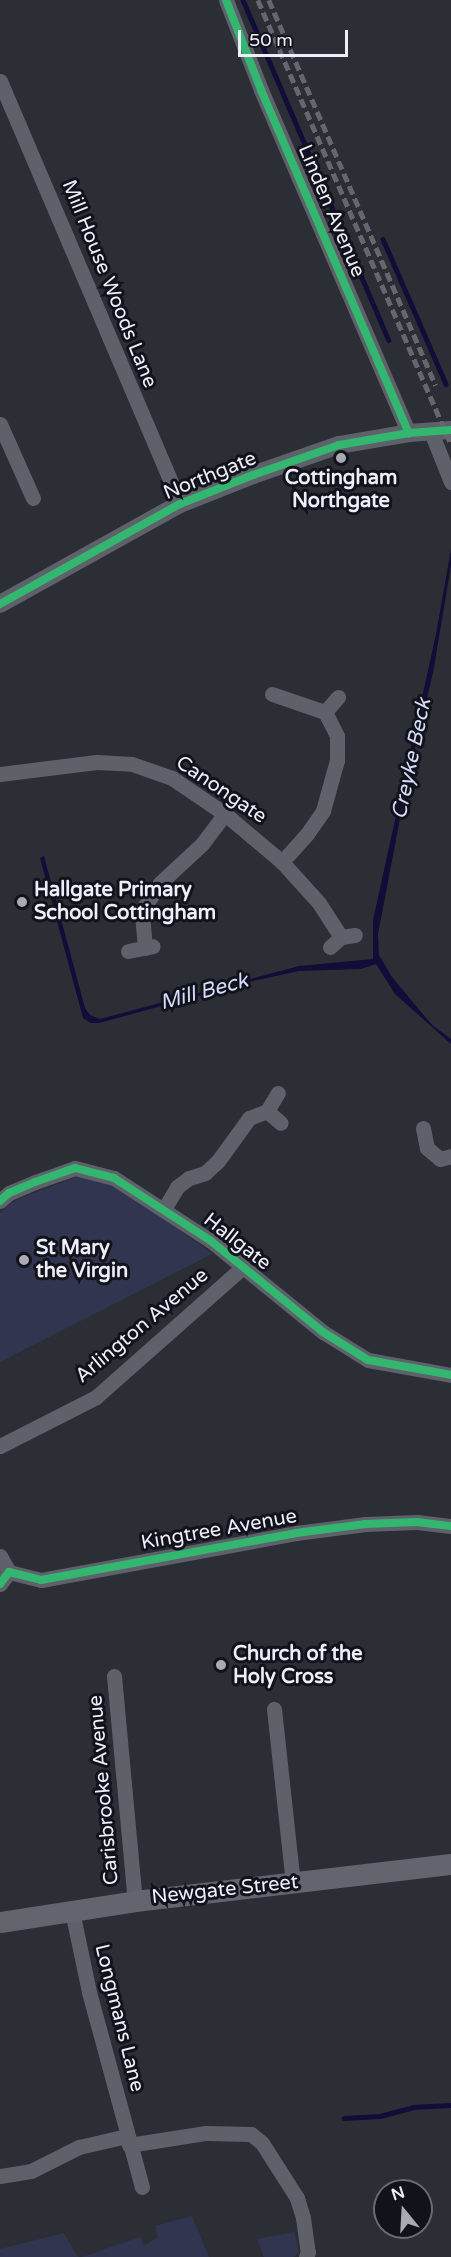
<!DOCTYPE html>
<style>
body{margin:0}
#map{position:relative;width:451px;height:2257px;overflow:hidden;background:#2c2e36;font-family:"Varela Round",sans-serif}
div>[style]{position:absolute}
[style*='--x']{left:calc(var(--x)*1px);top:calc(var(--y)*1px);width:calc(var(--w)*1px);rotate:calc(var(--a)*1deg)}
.green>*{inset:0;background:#31354f}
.water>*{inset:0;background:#100d38}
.stream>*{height:4.5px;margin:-2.25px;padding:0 2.25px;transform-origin:2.25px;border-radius:2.25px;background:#100d38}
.minor>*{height:15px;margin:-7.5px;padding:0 7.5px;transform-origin:7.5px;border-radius:7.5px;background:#5f616a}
.tertiary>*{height:18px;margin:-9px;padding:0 9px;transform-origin:9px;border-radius:9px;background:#5f616a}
.secondary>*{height:21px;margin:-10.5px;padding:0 10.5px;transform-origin:10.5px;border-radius:10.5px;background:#62646e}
.rail>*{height:4.5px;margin-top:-2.25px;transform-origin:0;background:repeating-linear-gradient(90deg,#66676e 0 9px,transparent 0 13.5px)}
.cycleway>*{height:8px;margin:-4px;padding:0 4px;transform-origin:4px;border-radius:4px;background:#33b770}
.dots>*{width:16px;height:16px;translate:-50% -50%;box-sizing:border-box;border:3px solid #12131a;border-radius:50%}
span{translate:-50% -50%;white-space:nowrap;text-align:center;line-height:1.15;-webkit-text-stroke:6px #12131a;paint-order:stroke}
.street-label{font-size:20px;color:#eceef8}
.poi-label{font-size:20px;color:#eceef8;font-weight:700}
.left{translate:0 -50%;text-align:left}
.water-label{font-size:21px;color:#d6dcfd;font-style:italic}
.north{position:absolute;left:373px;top:2179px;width:60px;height:60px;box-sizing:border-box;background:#12131a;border:2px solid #696b73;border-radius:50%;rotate:342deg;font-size:16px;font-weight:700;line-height:24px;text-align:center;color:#eceef8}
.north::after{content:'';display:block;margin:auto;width:21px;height:27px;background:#a9abb4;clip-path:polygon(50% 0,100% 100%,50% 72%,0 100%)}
.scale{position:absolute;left:238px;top:30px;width:110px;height:27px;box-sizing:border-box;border:3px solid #eceef8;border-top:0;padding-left:8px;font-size:18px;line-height:21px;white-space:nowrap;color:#eceef8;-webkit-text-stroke:4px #12131a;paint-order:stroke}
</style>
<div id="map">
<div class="green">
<i style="clip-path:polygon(79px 1176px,112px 1185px,161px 1216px,212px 1254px,0 1362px,0 1213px,16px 1200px)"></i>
<i style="clip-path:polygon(192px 2216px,209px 2257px,82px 2257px,140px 2237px,144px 2246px,158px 2237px,155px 2226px)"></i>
<i style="clip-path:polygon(295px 2232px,298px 2253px,294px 2257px,264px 2257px,257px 2239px)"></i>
<i style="clip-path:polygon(64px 2233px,78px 2257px,0 2257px,0 2249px)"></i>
</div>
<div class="water">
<i style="clip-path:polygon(451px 549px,451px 565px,433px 673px,408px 777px,378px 934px,379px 955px,392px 977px,432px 1025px,451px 1039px,451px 1044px,395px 994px,376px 964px,361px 969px,299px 971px,253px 981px,99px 1023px,91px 1023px,83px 1018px,40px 858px,44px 856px,85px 1008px,90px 1015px,100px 1019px,299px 966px,373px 959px,373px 920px,436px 634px)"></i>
</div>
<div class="stream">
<i style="--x:243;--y:0;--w:370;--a:66.8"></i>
<i style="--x:383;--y:239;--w:158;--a:66.5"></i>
<i style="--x:344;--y:2118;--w:36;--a:-3"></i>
<i style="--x:380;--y:2116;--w:34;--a:-15"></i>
<i style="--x:413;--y:2107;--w:38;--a:-3"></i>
</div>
<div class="minor">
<i style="--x:226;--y:0;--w:97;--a:68.7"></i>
<i style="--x:261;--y:90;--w:374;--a:66.7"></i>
<i style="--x:0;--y:81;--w:460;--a:66.9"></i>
<i style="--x:0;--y:424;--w:81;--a:66"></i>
<i style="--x:431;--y:432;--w:54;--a:68.2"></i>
<i style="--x:272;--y:694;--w:56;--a:18.8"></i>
<i style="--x:325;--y:712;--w:27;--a:63"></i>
<i style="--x:337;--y:736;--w:24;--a:90"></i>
<i style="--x:337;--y:760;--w:53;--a:105.4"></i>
<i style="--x:323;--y:811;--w:28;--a:125"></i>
<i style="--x:307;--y:834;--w:38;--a:132"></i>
<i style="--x:325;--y:712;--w:20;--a:-49"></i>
<i style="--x:0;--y:774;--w:97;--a:-7.1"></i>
<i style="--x:96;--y:762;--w:36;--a:3"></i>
<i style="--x:132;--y:764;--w:42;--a:19.3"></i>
<i style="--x:172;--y:778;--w:64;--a:34.2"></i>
<i style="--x:225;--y:814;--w:75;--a:40.1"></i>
<i style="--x:282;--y:862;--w:55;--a:47.9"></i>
<i style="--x:319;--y:903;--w:40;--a:57.1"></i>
<i style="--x:330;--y:947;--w:15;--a:-42"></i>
<i style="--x:341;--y:937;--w:14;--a:-8"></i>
<i style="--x:145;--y:948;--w:38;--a:-95"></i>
<i style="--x:142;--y:910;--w:32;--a:-56"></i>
<i style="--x:160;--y:883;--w:57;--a:-42.9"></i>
<i style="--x:202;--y:844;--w:38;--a:-53"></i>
<i style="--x:128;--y:951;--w:25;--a:-11"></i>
<i style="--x:267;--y:1111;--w:18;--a:41"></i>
<i style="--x:423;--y:1128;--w:20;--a:79"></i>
<i style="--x:427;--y:1148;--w:17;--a:40"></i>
<i style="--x:440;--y:1159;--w:11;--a:-15"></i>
<i style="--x:0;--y:1201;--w:12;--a:-42"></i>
<i style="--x:9;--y:1193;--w:28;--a:-23"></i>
<i style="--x:35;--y:1182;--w:42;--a:-19.3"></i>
<i style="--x:75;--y:1168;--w:40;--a:14.4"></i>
<i style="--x:114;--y:1178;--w:116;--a:33"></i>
<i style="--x:211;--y:1241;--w:144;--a:39.1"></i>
<i style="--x:323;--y:1332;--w:53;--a:31.9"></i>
<i style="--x:368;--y:1360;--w:84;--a:10.2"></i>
<i style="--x:164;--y:1209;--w:26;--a:-59"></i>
<i style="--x:177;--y:1187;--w:15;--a:-37"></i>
<i style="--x:189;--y:1178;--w:17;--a:-17"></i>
<i style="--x:205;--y:1173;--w:18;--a:-43"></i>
<i style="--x:218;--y:1161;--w:53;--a:-54.2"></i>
<i style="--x:249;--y:1118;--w:19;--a:-21"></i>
<i style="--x:267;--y:1111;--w:21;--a:-59"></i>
<i style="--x:0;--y:1446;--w:108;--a:-27"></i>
<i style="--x:96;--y:1397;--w:196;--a:-41.5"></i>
<i style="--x:0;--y:1556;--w:18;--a:61"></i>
<i style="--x:0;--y:1584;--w:15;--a:-53"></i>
<i style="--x:9;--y:1572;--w:33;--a:14"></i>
<i style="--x:41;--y:1580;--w:259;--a:-10.4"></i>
<i style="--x:296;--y:1533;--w:70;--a:-7.4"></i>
<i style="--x:365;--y:1524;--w:52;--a:-2.2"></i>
<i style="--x:417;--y:1522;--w:34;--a:7"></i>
<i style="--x:114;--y:1676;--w:226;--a:84.7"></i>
<i style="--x:274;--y:1709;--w:175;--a:83.8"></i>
<i style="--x:72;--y:1911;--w:83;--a:78.1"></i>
<i style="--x:89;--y:1992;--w:202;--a:74.8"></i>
<i style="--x:129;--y:2145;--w:78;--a:-8.9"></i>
<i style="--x:206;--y:2133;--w:45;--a:1.3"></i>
<i style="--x:251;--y:2134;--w:14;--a:39"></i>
<i style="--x:262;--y:2143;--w:65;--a:57.5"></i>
<i style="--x:297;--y:2198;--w:21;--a:73"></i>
<i style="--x:303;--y:2218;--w:34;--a:82"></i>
<i style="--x:308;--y:2252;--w:5;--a:112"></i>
<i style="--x:0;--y:2176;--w:31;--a:-9"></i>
<i style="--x:31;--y:2171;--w:54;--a:-26.6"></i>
<i style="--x:79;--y:2147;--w:49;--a:-12.9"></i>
</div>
<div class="tertiary">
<i style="--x:0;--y:604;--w:206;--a:-29.1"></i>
<i style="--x:180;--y:504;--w:79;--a:-21.7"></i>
<i style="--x:253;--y:475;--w:91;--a:-19.2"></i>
<i style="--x:339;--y:445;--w:71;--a:-9.7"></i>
<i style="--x:409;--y:433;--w:42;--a:-4.1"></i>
</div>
<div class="secondary">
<i style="--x:0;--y:1922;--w:137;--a:-8.8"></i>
<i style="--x:135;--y:1901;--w:318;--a:-6.7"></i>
</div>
<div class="rail">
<i style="--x:258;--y:0;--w:483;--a:66.5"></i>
<i style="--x:269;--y:0;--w:420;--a:66.6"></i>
</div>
<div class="cycleway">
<i style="--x:226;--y:0;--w:97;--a:68.7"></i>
<i style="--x:261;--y:90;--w:374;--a:66.7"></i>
<i style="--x:0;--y:604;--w:206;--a:-29.1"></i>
<i style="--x:180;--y:504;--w:79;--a:-21.7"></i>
<i style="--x:253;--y:475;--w:91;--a:-19.2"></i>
<i style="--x:339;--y:445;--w:71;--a:-9.7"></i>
<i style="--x:409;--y:433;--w:42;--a:-4.1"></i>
<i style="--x:0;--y:1201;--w:12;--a:-42"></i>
<i style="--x:9;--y:1193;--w:28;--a:-23"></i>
<i style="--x:35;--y:1182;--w:42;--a:-19.3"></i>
<i style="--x:75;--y:1168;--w:40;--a:14.4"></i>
<i style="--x:114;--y:1178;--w:116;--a:33"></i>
<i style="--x:211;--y:1241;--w:144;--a:39.1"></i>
<i style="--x:323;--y:1332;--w:53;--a:31.9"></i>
<i style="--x:368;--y:1360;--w:84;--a:10.2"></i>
<i style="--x:0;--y:1584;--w:15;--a:-53"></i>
<i style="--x:9;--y:1572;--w:33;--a:14"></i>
<i style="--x:41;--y:1580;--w:259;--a:-10.4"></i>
<i style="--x:296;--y:1533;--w:70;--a:-7.4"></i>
<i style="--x:365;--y:1524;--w:52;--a:-2.2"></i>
<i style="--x:417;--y:1522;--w:34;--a:7"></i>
</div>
<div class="dots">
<i style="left:341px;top:458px;background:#a9abb4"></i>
<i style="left:22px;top:902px;background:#a9abb4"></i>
<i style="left:24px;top:1260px;background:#a9abb4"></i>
<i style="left:221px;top:1665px;background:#a9abb4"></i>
</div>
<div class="street-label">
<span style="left:331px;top:211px;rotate:67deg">Linden Avenue</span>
<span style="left:109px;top:284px;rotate:68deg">Mill House Woods Lane</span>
<span style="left:210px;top:476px;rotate:-22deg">Northgate</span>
<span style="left:221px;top:790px;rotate:34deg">Canongate</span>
<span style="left:237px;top:1242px;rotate:38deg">Hallgate</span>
<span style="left:142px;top:1326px;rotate:-40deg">Arlington Avenue</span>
<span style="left:219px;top:1530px;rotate:-10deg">Kingtree Avenue</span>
<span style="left:104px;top:1790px;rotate:-95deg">Carisbrooke Avenue</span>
<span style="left:225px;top:1890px;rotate:-6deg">Newgate Street</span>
<span style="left:119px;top:2018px;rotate:76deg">Longmans Lane</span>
</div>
<div class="poi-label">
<span style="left:341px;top:490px">Cottingham<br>Northgate</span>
<span class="left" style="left:34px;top:902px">Hallgate Primary<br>School Cottingham</span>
<span class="left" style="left:36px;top:1260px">St Mary<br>the Virgin</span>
<span class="left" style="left:233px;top:1666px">Church of the<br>Holy Cross</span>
</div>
<div class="water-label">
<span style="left:412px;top:759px;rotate:-78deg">Creyke Beck</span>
<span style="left:204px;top:992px;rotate:-15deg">Mill Beck</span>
</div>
<div class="north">N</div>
<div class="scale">50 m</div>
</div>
